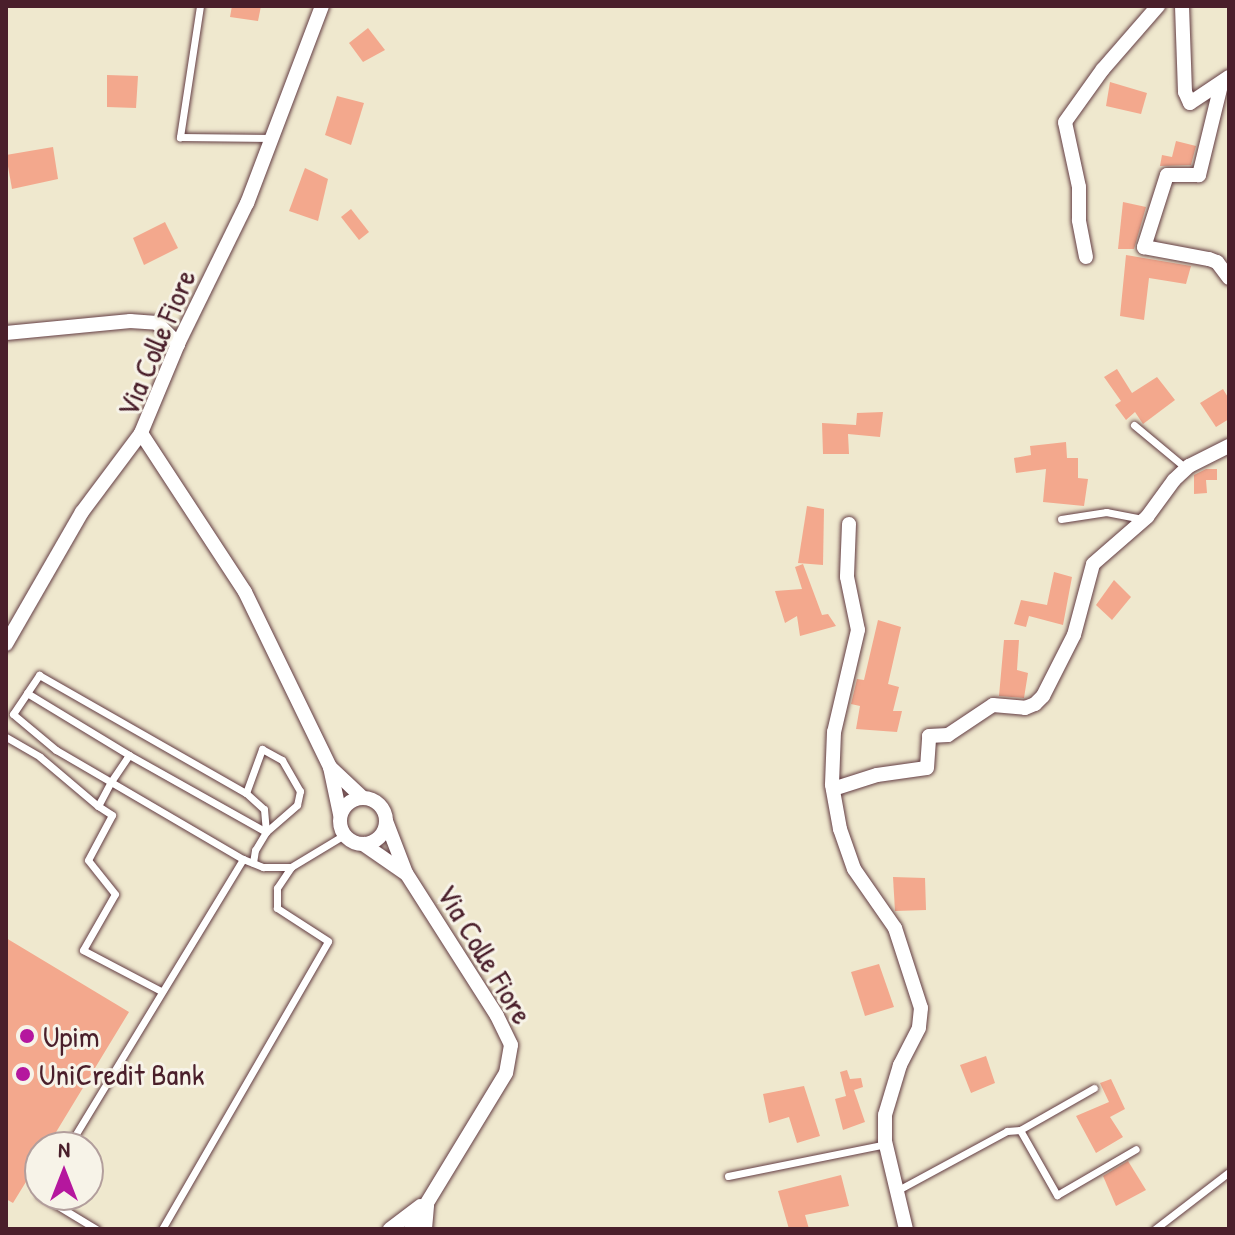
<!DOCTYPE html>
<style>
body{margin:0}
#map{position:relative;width:1235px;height:1235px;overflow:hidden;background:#efe8ce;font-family:"Patrick Hand",sans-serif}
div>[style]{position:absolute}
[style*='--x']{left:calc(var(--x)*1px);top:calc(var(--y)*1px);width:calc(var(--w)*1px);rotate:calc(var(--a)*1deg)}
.building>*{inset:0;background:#f3a88d}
.roads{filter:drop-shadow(0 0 2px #633d43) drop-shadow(0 0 2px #633d43)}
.lane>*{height:7px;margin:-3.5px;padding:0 3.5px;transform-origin:3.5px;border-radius:3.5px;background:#fff}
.street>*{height:14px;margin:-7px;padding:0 7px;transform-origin:7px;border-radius:7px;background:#fff}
.street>.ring{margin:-7px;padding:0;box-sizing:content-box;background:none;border:14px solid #fff;border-radius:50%}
.dots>*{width:22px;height:22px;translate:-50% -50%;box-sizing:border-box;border:4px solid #f7f3e8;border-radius:50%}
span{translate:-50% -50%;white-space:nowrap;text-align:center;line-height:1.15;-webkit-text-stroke:6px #f7f3e8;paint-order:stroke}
.street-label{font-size:30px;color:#4a1f2b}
.poi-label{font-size:30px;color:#4a1f2b}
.left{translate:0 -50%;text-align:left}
.frame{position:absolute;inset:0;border:8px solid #4a1f2b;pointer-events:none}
.north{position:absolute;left:24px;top:1131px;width:80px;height:80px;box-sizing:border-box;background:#f7f3e8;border:2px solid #b29e9c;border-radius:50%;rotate:0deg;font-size:22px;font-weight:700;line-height:32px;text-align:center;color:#4a1f2b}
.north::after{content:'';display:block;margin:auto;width:28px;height:36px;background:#b5179e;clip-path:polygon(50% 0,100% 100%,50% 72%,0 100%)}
</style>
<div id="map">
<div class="building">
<i style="clip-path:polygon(232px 6px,261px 6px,258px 21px,230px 17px)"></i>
<i style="clip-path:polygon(368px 28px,385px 50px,363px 62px,349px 43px)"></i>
<i style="clip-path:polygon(107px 75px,138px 76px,136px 108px,107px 107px)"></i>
<i style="clip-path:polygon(1110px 82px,1147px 93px,1141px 114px,1106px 106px)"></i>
<i style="clip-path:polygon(337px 96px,364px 103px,351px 145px,325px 135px)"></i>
<i style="clip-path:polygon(1176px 141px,1196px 146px,1191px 165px,1160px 166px,1162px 155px,1172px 157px)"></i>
<i style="clip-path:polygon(53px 147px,58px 179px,12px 189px,6px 155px)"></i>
<i style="clip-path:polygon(305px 168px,328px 179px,318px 221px,289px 211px)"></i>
<i style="clip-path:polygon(1123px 202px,1146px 207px,1134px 249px,1118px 249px)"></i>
<i style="clip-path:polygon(351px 209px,369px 232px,359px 240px,341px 217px)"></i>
<i style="clip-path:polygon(165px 222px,178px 248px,144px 265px,133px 238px)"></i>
<i style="clip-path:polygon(1126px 255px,1191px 266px,1186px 284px,1149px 278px,1144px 320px,1120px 316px)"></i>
<i style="clip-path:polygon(1117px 369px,1132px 393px,1157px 377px,1175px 400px,1143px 424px,1135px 412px,1126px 420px,1115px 405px,1121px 401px,1104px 377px)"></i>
<i style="clip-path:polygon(1223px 389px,1229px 399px,1229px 419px,1216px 427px,1200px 403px)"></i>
<i style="clip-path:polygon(883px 412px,880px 437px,848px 434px,849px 454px,823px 454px,822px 423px,856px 425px,857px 413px)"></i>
<i style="clip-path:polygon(1066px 442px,1067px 458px,1078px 458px,1078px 478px,1088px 479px,1084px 506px,1043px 502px,1046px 469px,1016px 473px,1014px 458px,1031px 455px,1030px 446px)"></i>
<i style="clip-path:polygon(1206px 469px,1217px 469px,1217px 480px,1206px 480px,1207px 493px,1194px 494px,1194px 475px)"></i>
<i style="clip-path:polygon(807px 506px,824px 509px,823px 565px,798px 563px)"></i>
<i style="clip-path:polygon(803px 564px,822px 615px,828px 614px,836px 626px,800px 636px,797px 616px,785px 623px,775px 591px,802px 589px,795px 567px)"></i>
<i style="clip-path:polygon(1054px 572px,1072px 577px,1063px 625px,1029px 616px,1026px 627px,1014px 624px,1021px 600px,1047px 605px)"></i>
<i style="clip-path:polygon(1114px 580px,1131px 597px,1112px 620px,1096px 605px)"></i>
<i style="clip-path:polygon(878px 620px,901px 627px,888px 684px,899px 687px,893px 711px,902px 711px,897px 732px,856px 729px,860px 706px,851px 704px,857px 679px,864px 680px)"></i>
<i style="clip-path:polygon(1004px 640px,1019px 640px,1017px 670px,1028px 673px,1024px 698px,999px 696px)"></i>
<i style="clip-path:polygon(893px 877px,925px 878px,926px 910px,895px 911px)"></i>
<i style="clip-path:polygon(6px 938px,129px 1012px,47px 1147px,40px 1147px,40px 1159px,13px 1203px,6px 1199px)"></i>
<i style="clip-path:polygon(879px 964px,894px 1007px,865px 1016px,851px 972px)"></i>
<i style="clip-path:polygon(986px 1056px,995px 1083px,971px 1093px,960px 1065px)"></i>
<i style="clip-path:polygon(847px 1070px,850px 1079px,861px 1078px,863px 1087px,854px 1090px,865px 1122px,843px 1130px,835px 1099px,846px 1096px,840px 1072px)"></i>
<i style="clip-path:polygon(1111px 1079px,1125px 1109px,1110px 1117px,1123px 1137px,1096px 1153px,1076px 1116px,1109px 1102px,1100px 1083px)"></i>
<i style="clip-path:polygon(804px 1086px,820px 1136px,797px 1143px,789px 1117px,769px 1123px,763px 1094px)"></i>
<i style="clip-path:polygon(1128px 1161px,1146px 1190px,1116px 1206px,1103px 1176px)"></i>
<i style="clip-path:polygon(841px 1175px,849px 1206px,805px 1215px,809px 1229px,789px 1229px,778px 1191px)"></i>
</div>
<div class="roads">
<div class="lane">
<i style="--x:200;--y:6;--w:133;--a:98.7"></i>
<i style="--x:180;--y:137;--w:92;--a:0.6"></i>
<i style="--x:1134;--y:425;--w:69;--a:39.7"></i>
<i style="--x:1061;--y:519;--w:46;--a:-8.8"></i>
<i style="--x:1106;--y:512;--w:37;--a:11"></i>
<i style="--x:27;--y:693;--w:22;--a:-56"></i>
<i style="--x:39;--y:675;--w:238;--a:29.7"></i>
<i style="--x:246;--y:793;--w:24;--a:42"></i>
<i style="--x:264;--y:809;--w:23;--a:85"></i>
<i style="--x:27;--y:693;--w:119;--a:31.3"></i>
<i style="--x:129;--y:755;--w:32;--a:124"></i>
<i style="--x:111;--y:782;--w:64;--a:-149.8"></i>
<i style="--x:56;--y:750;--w:56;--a:-140.1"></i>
<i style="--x:13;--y:714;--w:25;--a:-56"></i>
<i style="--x:6;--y:737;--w:39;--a:30"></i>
<i style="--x:40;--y:757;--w:76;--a:40.2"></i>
<i style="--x:129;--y:755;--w:157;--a:29.3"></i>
<i style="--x:246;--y:793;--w:47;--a:-70"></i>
<i style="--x:262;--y:749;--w:23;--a:29"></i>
<i style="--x:282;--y:760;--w:36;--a:60"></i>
<i style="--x:300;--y:791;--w:14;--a:102"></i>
<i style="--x:297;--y:805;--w:41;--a:138.9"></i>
<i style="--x:266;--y:832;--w:21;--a:121"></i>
<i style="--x:255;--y:850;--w:13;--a:99"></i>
<i style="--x:161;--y:991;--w:88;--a:-152.3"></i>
<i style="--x:83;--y:950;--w:64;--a:-60.3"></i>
<i style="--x:115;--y:894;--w:43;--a:-128.5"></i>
<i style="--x:88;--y:860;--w:51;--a:-61.9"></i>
<i style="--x:112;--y:815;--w:17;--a:-147"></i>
<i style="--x:98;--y:806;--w:27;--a:-62"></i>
<i style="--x:111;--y:782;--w:153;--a:30.3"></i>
<i style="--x:243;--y:859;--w:22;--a:22"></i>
<i style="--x:263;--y:867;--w:28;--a:0"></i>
<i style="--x:1020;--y:1130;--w:85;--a:-29.6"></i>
<i style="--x:68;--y:1147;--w:337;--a:-58.7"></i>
<i style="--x:728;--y:1176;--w:161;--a:-11.4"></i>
<i style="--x:898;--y:1190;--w:124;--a:-28.4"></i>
<i style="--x:1007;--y:1131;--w:13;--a:-4"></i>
<i style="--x:1020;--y:1130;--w:75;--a:60.4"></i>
<i style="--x:1057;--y:1195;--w:91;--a:-30.2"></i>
<i style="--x:40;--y:1195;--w:66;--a:31.3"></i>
<i style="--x:162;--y:1229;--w:332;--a:-60"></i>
<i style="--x:328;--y:941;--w:61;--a:-147.1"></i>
<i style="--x:277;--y:908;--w:20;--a:-90"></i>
<i style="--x:277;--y:888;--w:25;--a:-56"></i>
<i style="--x:291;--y:867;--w:62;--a:-31.1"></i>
<i style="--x:1155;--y:1229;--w:93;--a:-37.6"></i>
</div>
<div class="street">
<i style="--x:322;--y:6;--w:211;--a:110.8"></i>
<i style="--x:247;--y:203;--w:157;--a:116.1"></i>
<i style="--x:178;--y:344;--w:96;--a:112.6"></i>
<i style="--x:141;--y:433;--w:190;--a:56.8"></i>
<i style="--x:245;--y:592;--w:195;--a:64.1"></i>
<i style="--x:330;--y:767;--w:48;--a:78"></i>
<i style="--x:1182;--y:6;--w:86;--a:88"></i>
<i style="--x:1185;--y:92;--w:12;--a:66"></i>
<i style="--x:1190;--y:103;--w:47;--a:-33.7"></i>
<i style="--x:1221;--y:85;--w:93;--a:103.7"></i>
<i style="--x:1199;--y:175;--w:32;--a:180"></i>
<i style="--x:1167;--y:175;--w:76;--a:107.7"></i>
<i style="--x:1144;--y:247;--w:66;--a:10.5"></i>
<i style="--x:1209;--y:259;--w:9;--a:21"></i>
<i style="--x:1217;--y:262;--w:20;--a:53"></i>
<i style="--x:1086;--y:257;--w:38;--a:-101"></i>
<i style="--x:1079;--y:220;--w:33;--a:-90"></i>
<i style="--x:1079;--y:187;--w:66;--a:-102.2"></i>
<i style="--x:1065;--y:122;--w:65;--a:-54.4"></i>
<i style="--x:1103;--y:69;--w:84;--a:-48.9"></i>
<i style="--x:6;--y:333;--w:125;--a:-5.5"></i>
<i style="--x:130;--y:321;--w:27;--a:4"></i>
<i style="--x:157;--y:323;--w:30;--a:45"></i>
<i style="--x:849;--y:524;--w:53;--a:92.2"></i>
<i style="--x:847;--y:577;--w:54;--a:78.3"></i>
<i style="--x:858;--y:630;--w:105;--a:103.2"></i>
<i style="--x:834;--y:732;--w:53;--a:92.2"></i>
<i style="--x:832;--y:785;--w:45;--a:79.7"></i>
<i style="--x:840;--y:829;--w:42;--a:70.7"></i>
<i style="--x:854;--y:869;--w:72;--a:55.2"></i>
<i style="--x:895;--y:928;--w:84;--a:72"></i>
<i style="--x:921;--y:1008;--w:20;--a:96"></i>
<i style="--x:919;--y:1028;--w:42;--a:117.2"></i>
<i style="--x:900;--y:1065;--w:52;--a:106.7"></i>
<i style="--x:885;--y:1115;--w:26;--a:90"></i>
<i style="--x:885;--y:1141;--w:90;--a:76.6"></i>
<i style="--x:6;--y:644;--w:152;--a:-60.1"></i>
<i style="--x:82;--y:512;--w:99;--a:-53.2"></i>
<i style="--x:330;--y:767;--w:45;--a:43.2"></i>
<i style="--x:833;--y:789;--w:46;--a:-17.7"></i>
<i style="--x:877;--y:775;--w:50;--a:-8"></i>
<i style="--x:927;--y:768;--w:32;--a:-86"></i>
<i style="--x:929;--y:736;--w:19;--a:-3"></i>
<i style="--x:948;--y:735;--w:54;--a:-33.7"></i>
<i style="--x:993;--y:705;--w:32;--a:5"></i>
<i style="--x:1025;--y:708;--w:11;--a:-22"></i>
<i style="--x:1035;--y:704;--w:11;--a:-45"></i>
<i style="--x:1043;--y:696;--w:68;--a:-63.1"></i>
<i style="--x:1074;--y:635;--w:73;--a:-75"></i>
<i style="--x:1093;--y:564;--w:72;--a:-41"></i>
<i style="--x:1147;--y:517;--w:46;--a:-53.9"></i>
<i style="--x:1174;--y:480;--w:21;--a:-43"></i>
<i style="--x:1189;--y:466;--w:45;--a:-26.6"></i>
<i class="ring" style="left:340px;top:798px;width:32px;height:32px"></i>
<i style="--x:386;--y:821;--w:56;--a:69"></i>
<i style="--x:406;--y:873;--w:169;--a:57.5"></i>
<i style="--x:497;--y:1016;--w:32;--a:64"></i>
<i style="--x:511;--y:1045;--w:28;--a:100"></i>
<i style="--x:506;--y:1073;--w:183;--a:121.3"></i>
<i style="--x:363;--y:844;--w:51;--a:34.6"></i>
<i style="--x:390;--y:1229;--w:38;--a:-37"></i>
<i style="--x:425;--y:1229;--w:24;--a:-85"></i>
</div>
</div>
<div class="dots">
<i style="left:27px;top:1036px;background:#b5179e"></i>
<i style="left:23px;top:1074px;background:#b5179e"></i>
</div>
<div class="street-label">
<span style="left:156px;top:343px;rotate:-67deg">Via Colle Fiore</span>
<span style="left:485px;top:954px;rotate:59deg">Via Colle Fiore</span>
</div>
<div class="poi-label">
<span class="left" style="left:43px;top:1036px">Upim</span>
<span class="left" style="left:39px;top:1074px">UniCredit Bank</span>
</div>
<div class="frame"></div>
<div class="north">N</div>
</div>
